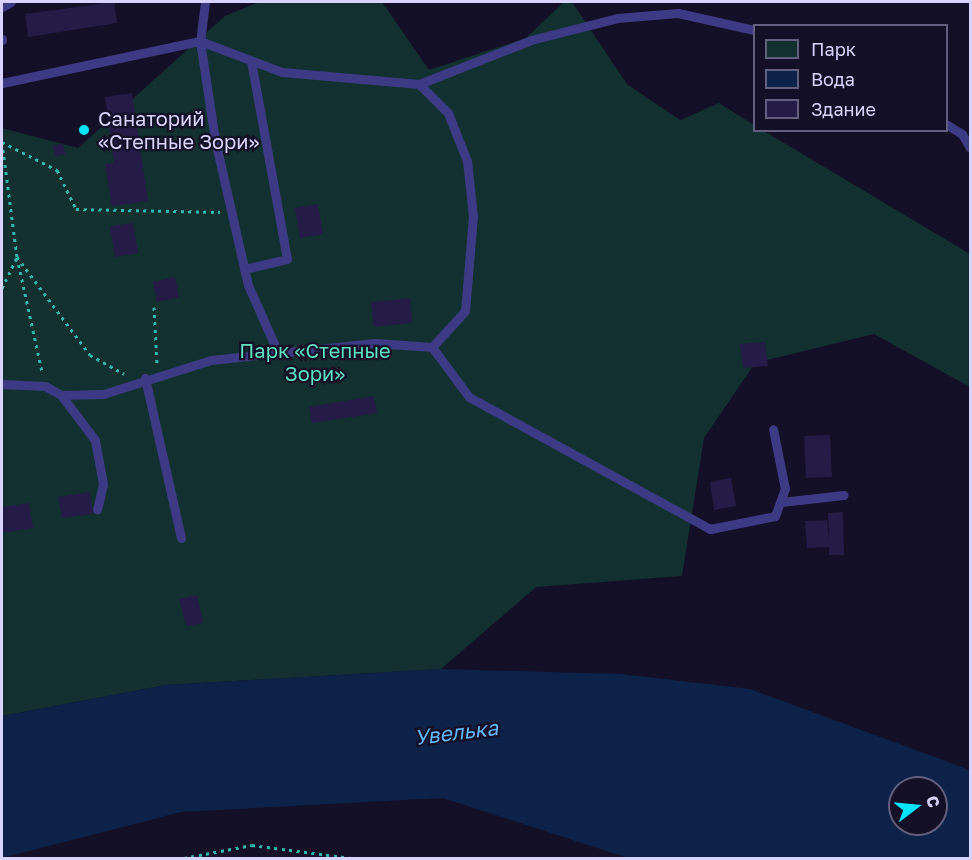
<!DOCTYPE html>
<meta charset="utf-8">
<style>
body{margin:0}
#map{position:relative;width:972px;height:860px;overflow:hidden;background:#130f26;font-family:"Golos Text",sans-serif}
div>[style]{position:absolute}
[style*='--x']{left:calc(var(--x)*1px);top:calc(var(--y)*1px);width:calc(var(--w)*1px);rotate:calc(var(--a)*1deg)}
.green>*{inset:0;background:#12302f}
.water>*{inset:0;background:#0c2248}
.building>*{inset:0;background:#241b47}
.path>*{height:3px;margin-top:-1.5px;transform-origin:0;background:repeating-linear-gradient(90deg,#2fb8b0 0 3px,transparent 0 7.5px)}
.lane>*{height:9px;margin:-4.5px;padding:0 4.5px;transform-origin:4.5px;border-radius:4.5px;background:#3d3a85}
.dots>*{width:16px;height:16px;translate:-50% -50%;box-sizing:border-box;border:3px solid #130f26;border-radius:50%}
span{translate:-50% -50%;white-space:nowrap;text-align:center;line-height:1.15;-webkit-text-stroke:4.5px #130f26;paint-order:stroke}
.poi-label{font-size:20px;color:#d9d4ff}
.left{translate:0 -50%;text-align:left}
.park-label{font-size:20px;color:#5fe0c0}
.water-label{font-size:21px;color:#62b6ff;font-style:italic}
.frame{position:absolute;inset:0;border:3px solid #d9d4ff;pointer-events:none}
.legend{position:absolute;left:753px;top:24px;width:195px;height:108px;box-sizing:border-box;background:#130f26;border:2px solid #625e7d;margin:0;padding:8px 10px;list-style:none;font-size:18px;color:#d9d4ff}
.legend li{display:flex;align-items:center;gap:12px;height:30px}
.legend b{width:30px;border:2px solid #625e7d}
.north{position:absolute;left:888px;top:776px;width:60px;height:60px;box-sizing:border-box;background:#130f26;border:2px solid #625e7d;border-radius:50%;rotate:74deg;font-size:16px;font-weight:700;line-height:24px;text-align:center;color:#d9d4ff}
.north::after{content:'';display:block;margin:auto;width:21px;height:27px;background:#00e5ff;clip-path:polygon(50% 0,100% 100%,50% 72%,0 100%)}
</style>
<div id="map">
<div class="green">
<i style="clip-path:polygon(259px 2px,382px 2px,429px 70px,526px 38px,564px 2px,572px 2px,627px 84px,680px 120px,719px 103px,754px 125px,754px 130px,764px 131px,970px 254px,970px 387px,874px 334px,755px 363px,704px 438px,682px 576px,536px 587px,441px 669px,166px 685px,2px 716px,2px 128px,78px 148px,225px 16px)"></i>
</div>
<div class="water">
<i style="clip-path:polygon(evenodd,441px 669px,621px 674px,750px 689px,970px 770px,970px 858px,628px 858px,443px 798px,181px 812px,2px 858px,2px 716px,166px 685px,441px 669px,900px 788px,936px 788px,936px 824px,900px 824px,900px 788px)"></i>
</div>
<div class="building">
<i style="clip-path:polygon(114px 2px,117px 23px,28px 37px,25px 14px)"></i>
<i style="clip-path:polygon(132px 93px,148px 201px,112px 206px,105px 164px,114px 163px,105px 97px)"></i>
<i style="clip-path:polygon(63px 144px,65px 154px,55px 156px,53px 145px)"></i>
<i style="clip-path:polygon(318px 204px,323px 234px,300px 238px,295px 208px)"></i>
<i style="clip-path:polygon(133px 223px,138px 253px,115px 257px,110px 226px)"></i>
<i style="clip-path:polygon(175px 277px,179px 297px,157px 302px,153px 282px)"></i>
<i style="clip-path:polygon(410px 298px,412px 323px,374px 327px,371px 302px)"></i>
<i style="clip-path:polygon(765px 342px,768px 366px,743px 368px,740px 344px)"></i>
<i style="clip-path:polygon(374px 396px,377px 413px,312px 423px,309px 407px)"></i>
<i style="clip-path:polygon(830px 435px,832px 477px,806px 478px,804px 436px)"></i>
<i style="clip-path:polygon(731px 478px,736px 506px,714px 510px,710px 482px)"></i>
<i style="clip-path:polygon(90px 492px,93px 514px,62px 518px,58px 497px)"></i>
<i style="clip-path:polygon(29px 503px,33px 528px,2px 533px,2px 507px)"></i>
<i style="clip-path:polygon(843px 512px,844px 555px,829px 555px,829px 547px,807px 548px,805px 521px,827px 520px,829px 542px,828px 513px)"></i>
<i style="clip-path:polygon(197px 595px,203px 623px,186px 626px,179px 599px)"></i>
</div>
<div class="path">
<i style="--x:2;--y:142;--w:116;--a:82.6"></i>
<i style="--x:17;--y:257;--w:122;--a:53.3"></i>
<i style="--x:90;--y:355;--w:39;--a:29"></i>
<i style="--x:2;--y:142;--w:62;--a:27"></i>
<i style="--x:57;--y:170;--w:43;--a:64"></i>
<i style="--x:76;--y:209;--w:144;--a:1.2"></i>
<i style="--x:2;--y:288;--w:34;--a:-64"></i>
<i style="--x:17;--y:257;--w:118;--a:77.7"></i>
<i style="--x:154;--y:307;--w:57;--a:87"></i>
<i style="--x:184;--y:858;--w:69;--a:-10.8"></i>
<i style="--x:252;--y:845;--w:100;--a:7.5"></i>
</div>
<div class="lane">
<i style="--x:205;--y:2;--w:39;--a:97"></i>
<i style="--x:200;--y:41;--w:100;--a:81.4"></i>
<i style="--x:215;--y:140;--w:149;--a:77.2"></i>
<i style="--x:248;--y:285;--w:77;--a:66.1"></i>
<i style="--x:2;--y:7;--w:10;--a:-29"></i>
<i style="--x:2;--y:39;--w:1;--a:90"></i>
<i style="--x:2;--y:83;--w:202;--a:-12"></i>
<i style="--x:200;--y:41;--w:88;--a:20.7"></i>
<i style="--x:282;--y:72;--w:138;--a:5"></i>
<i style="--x:419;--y:84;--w:41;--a:45"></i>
<i style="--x:448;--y:113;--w:52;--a:68.4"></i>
<i style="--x:467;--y:161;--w:55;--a:83.8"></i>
<i style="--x:473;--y:216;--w:95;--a:94.8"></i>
<i style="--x:465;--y:311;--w:49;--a:132.5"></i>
<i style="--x:432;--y:347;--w:57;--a:-176"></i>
<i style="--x:375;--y:343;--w:165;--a:174.1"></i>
<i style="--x:211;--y:360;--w:113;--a:162.5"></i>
<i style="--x:103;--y:394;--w:42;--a:178.6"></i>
<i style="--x:61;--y:395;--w:18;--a:-151"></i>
<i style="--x:45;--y:386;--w:43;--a:-177.3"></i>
<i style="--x:419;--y:84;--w:120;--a:-21.4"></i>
<i style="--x:531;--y:40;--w:89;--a:-14.3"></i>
<i style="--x:617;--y:18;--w:61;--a:-4.7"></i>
<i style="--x:678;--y:13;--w:78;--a:12.6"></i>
<i style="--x:946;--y:124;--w:19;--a:32"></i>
<i style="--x:962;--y:134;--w:16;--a:60"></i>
<i style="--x:244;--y:269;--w:44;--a:-13.1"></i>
<i style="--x:287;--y:259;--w:202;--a:-100.3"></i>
<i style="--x:432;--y:347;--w:62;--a:53.5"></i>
<i style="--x:469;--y:397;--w:275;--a:28.7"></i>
<i style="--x:710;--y:529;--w:66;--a:-11.3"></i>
<i style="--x:775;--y:516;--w:29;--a:-70"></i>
<i style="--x:785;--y:489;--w:61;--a:-101.3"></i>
<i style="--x:145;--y:378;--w:164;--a:77.3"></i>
<i style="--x:61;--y:395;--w:56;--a:52.9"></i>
<i style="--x:95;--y:440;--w:45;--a:79.7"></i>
<i style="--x:103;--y:484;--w:26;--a:103"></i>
<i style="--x:781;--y:502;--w:63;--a:-6.3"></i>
</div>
<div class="dots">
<i style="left:84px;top:130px;background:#00e5ff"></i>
</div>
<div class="poi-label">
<span class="left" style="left:98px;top:130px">Санаторий<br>«Степные Зори»</span>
</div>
<div class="park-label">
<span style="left:315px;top:362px">Парк «Степные<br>Зори»</span>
</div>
<div class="water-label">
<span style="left:456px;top:732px;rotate:-7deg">Увелька</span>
</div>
<div class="frame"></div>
<ul class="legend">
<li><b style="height:16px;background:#12302f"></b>Парк</li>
<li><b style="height:16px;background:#0c2248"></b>Вода</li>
<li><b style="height:16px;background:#241b47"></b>Здание</li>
</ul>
<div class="north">С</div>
</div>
